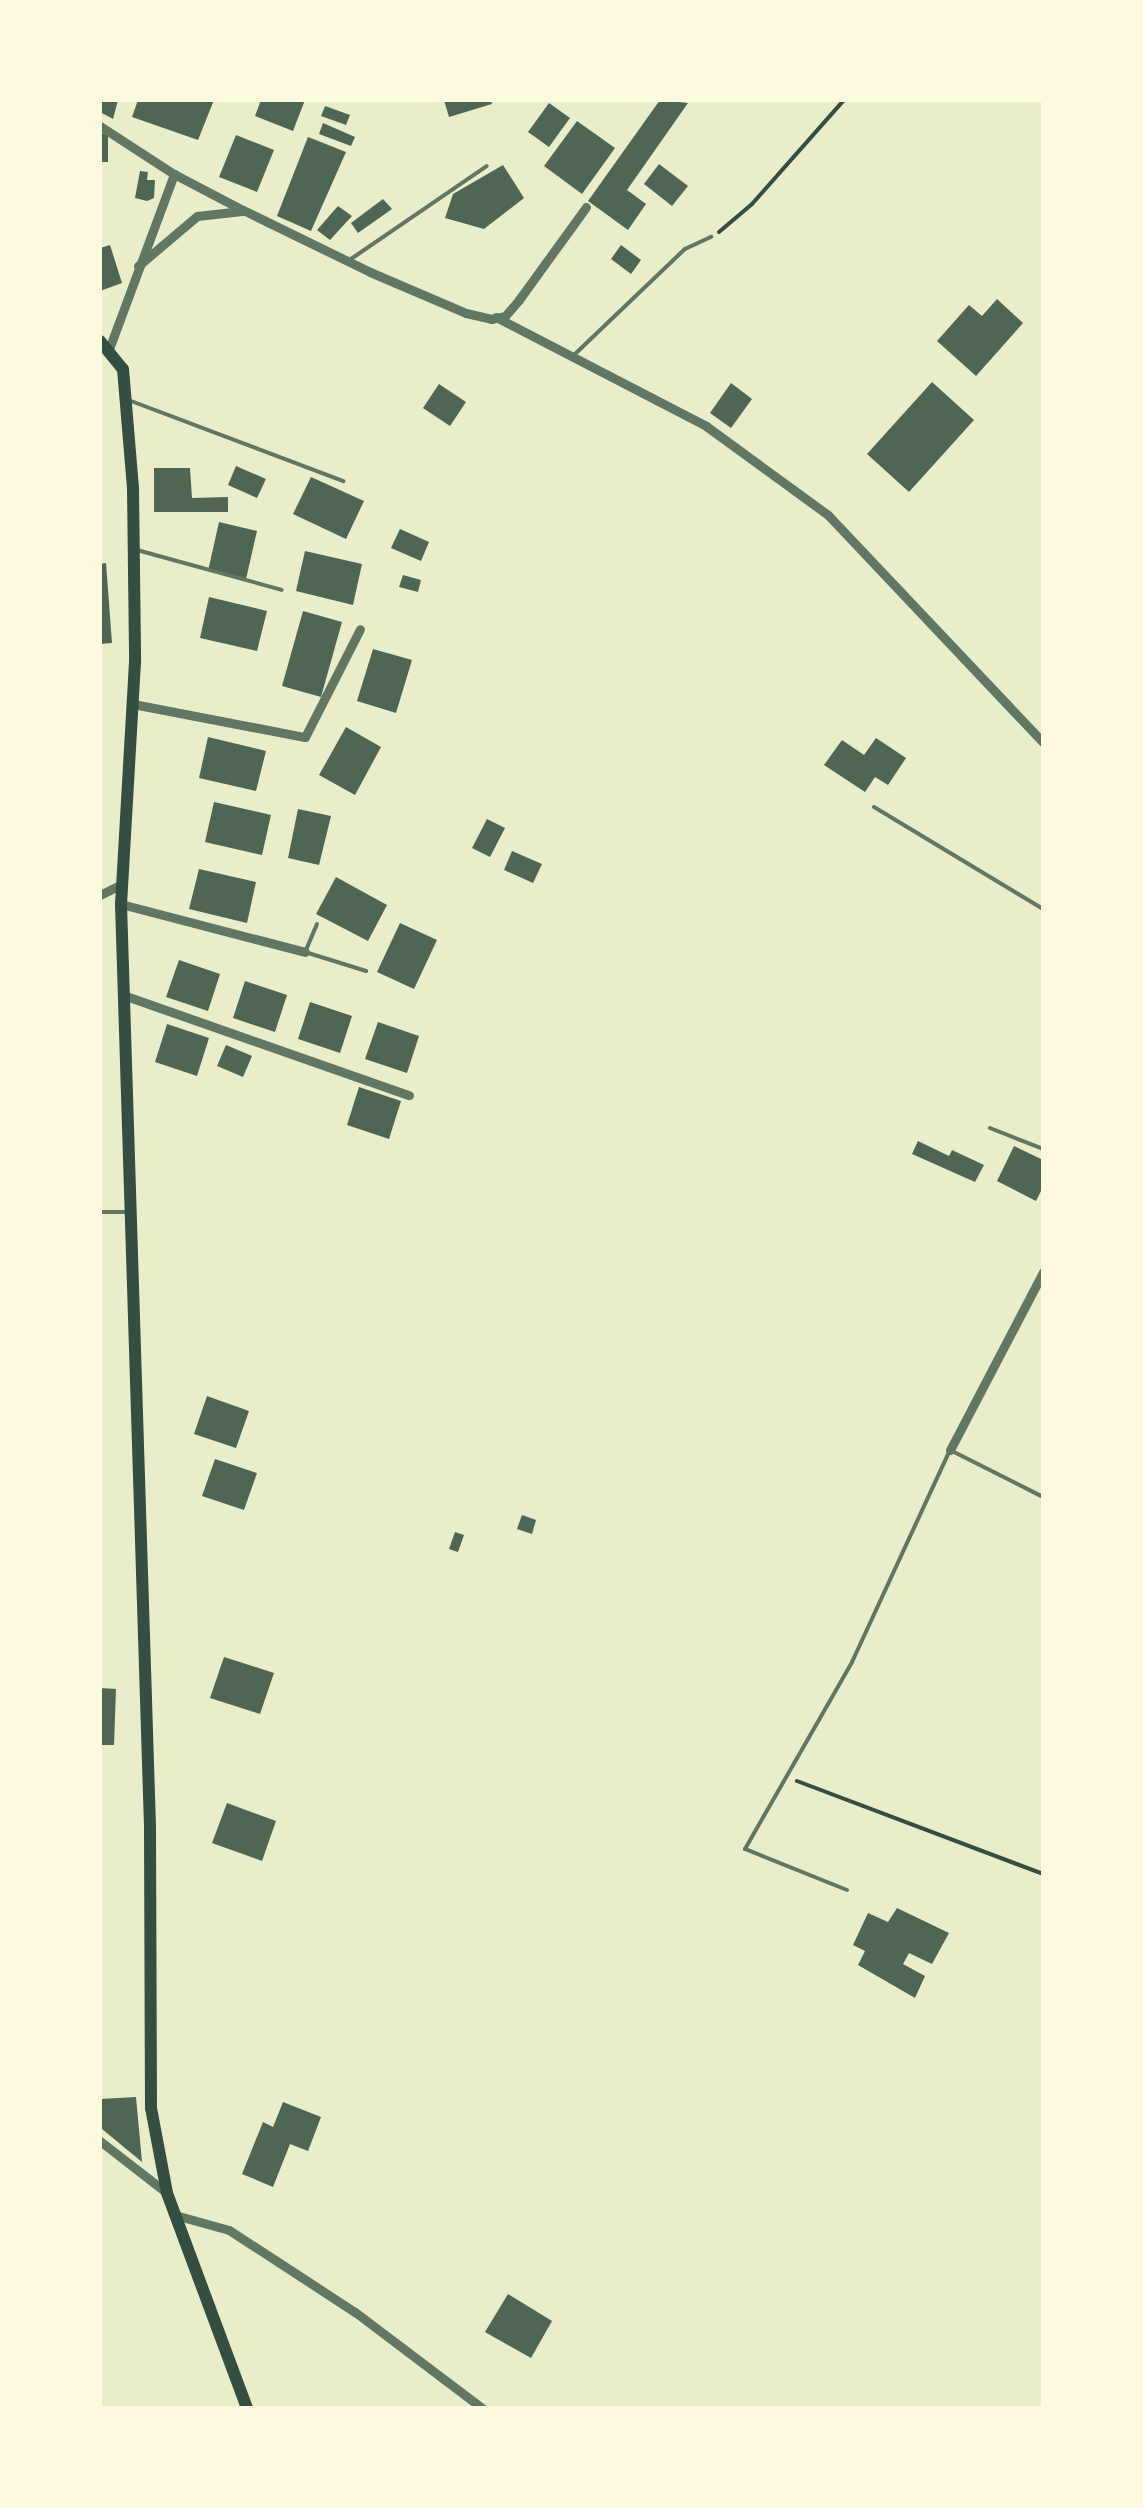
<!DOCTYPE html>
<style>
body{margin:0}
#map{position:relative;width:1143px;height:2508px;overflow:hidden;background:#e9edc9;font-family:Lato,sans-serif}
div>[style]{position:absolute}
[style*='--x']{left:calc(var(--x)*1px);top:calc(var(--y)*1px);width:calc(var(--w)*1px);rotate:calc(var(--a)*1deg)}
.building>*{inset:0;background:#4f6655}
.path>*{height:4px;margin:-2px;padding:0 2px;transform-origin:2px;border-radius:2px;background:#344e41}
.service>*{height:4px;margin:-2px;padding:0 2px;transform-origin:2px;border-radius:2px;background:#617663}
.minor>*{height:9px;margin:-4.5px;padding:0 4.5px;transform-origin:4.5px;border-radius:4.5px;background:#617663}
.secondary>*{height:12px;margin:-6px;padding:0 6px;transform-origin:6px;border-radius:6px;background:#344e41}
span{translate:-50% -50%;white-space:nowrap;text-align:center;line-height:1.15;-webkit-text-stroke:10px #fefae0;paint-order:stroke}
.frame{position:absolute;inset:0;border:102px solid #fefae0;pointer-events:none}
</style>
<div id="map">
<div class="building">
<i style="clip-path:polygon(100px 100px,118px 100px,113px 119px,100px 112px)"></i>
<i style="clip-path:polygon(138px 100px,214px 100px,198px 140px,132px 117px)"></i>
<i style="clip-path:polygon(261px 100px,305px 100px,293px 131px,255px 116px)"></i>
<i style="clip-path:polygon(444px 100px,491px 100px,492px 104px,449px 117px)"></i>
<i style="clip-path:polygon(660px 100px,688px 103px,627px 190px,646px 204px,628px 230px,588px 201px)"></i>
<i style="clip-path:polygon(549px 103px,570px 118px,549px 147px,528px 132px)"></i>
<i style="clip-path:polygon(325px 106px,350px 115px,346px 125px,321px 116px)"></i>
<i style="clip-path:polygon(577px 121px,615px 148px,582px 194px,544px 166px)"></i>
<i style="clip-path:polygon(323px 123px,355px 137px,351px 146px,319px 134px)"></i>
<i style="clip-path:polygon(100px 132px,108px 136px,108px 162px,100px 162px)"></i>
<i style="clip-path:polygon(236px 135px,274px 150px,257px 192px,219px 177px)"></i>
<i style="clip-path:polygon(308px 137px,346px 152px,311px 231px,277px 216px)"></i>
<i style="clip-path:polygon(659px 164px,688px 186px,672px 206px,644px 184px)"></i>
<i style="clip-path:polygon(503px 165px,524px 198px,484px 229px,445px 218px,453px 194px)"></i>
<i style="clip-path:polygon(140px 171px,148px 172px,147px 180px,155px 180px,154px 198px,147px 201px,135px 198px)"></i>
<i style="clip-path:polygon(383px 199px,392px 209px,358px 233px,351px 223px)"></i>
<i style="clip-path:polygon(338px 206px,352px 216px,330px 240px,317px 230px)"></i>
<i style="clip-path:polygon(110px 245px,122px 283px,100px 291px,100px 248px)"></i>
<i style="clip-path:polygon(621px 245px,641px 260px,631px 274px,611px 259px)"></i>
<i style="clip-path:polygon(997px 299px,1023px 323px,976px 376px,937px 341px,969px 305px,982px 316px)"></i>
<i style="clip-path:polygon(932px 382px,974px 420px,909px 492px,867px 454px)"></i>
<i style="clip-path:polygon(731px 383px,752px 399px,731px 428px,710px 413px)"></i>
<i style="clip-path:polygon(439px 384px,466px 402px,450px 426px,423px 408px)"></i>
<i style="clip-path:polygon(236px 466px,266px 479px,257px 498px,228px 485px)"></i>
<i style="clip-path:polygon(154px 468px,190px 468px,192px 498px,228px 497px,228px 512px,154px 512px)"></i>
<i style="clip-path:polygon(311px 477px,364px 501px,346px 539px,293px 514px)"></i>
<i style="clip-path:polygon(219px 522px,257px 531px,246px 579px,208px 571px)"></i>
<i style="clip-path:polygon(400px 529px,429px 542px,421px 561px,391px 548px)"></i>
<i style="clip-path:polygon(305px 551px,362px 564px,353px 605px,296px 591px)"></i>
<i style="clip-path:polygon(106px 563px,112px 643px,100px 644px,100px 564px)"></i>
<i style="clip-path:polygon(403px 575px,421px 580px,418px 592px,399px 587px)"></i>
<i style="clip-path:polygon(209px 597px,267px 611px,257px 651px,200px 638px)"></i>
<i style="clip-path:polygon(303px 611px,342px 622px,321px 697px,282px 686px)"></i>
<i style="clip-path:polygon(373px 649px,412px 660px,396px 713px,357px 701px)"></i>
<i style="clip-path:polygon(346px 727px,381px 747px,355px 795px,319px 775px)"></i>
<i style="clip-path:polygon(208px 737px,266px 751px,256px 791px,199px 778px)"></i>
<i style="clip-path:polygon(876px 738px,906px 758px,888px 785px,875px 777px,865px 792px,824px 765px,842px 740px,864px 755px)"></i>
<i style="clip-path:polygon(214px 802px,271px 815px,262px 855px,205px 842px)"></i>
<i style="clip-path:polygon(298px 809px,331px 816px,319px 865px,288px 858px)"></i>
<i style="clip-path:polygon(487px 819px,505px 828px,490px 857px,472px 848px)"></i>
<i style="clip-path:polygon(512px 851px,542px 864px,533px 883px,504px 870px)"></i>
<i style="clip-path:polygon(199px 869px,256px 882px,247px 923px,189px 909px)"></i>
<i style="clip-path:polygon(336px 877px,387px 905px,368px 941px,316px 914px)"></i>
<i style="clip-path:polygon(400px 923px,437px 940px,414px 989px,377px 972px)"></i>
<i style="clip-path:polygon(179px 960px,220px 974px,208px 1011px,166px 997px)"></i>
<i style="clip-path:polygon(245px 981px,287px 995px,275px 1032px,233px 1018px)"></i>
<i style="clip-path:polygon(310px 1002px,352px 1016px,340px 1053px,298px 1039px)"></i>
<i style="clip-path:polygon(378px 1022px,419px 1036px,407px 1073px,365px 1059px)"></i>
<i style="clip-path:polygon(167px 1024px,209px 1038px,197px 1076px,155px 1062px)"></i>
<i style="clip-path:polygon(226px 1045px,252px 1056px,243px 1077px,217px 1066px)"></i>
<i style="clip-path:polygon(359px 1087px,401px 1101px,389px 1139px,347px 1125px)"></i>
<i style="clip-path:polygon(918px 1141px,949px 1156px,952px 1150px,984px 1165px,975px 1182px,912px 1154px)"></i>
<i style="clip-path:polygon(1014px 1146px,1043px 1160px,1043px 1187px,1036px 1201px,997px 1181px)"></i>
<i style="clip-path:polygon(207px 1396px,249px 1411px,236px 1448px,194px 1434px)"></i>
<i style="clip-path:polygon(215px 1459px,257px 1473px,244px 1510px,202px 1496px)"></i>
<i style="clip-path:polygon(522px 1515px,536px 1520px,532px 1534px,517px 1529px)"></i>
<i style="clip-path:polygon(455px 1532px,464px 1535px,458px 1552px,449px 1549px)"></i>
<i style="clip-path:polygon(224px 1657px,274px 1673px,260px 1714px,210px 1698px)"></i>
<i style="clip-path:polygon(100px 1688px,116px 1689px,114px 1745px,100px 1745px)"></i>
<i style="clip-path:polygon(227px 1803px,276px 1821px,262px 1861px,212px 1843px)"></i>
<i style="clip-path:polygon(897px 1908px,949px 1933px,932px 1964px,909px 1953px,903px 1964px,925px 1976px,915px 1998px,858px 1965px,865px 1951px,853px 1945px,868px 1913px,888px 1922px)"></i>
<i style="clip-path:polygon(136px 2097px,142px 2162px,102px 2129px,100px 2112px,100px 2099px)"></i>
<i style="clip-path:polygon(283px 2102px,321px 2117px,308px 2151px,290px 2144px,273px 2187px,242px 2174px,263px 2122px,273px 2127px)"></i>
<i style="clip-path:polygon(508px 2294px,552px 2321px,531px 2358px,485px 2332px)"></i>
</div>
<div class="path">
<i style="--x:719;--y:232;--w:43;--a:-40.3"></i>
<i style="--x:752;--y:204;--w:139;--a:-48.5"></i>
<i style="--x:797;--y:1781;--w:263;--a:20.7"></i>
</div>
<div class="service">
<i style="--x:348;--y:261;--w:168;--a:-34.4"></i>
<i style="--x:575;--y:354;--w:152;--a:-43.7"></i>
<i style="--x:685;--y:249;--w:29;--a:-25"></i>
<i style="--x:131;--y:401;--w:227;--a:20.7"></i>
<i style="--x:137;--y:550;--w:150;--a:15.4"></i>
<i style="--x:874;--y:807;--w:197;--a:31.1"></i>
<i style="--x:317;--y:924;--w:30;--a:113"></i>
<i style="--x:305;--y:952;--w:64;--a:17.3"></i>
<i style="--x:990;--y:1128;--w:57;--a:21.6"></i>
<i style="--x:100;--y:1212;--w:25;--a:0"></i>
<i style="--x:847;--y:1890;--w:110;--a:-158.1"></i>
<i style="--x:745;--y:1849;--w:215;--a:-60.2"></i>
<i style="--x:852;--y:1662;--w:234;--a:-65.2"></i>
<i style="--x:950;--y:1450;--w:104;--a:26.8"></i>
</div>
<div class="minor">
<i style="--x:100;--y:126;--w:88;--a:33"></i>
<i style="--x:174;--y:174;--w:78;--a:27.6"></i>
<i style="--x:243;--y:210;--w:141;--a:26"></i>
<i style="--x:370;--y:272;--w:104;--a:23.1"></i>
<i style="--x:466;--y:313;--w:26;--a:13"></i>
<i style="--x:491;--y:319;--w:14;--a:-12"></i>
<i style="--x:505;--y:316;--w:20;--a:-49"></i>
<i style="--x:518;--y:301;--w:116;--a:-54.1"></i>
<i style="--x:138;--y:266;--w:77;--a:-40.3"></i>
<i style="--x:197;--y:216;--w:45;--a:-6.3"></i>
<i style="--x:496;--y:317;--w:237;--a:27.4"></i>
<i style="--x:706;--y:426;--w:151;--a:36.1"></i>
<i style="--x:828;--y:515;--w:313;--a:46.6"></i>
<i style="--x:109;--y:349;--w:187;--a:-69.6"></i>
<i style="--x:133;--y:704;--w:175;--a:10.9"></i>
<i style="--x:305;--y:737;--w:121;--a:-63"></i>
<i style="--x:100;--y:895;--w:25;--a:-27"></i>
<i style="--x:121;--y:904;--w:190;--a:14.6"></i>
<i style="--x:123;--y:995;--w:303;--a:19.3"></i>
<i style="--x:950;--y:1450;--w:201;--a:-62.4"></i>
<i style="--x:100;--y:2141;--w:85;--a:37.8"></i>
<i style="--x:175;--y:2215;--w:56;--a:15.5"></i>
<i style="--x:229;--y:2230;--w:150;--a:33.1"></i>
<i style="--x:355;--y:2312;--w:159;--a:37.1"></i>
</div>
<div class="secondary">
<i style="--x:100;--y:341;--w:36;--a:51"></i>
<i style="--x:123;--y:369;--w:119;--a:85.2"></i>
<i style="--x:133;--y:488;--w:174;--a:89.3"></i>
<i style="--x:135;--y:662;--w:242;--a:93.3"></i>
<i style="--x:121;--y:904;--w:924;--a:88.2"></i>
<i style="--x:150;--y:1828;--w:280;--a:89.8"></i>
<i style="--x:151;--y:2108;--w:86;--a:79.3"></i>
<i style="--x:167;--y:2193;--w:229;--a:69.6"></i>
</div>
<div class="frame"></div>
</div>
